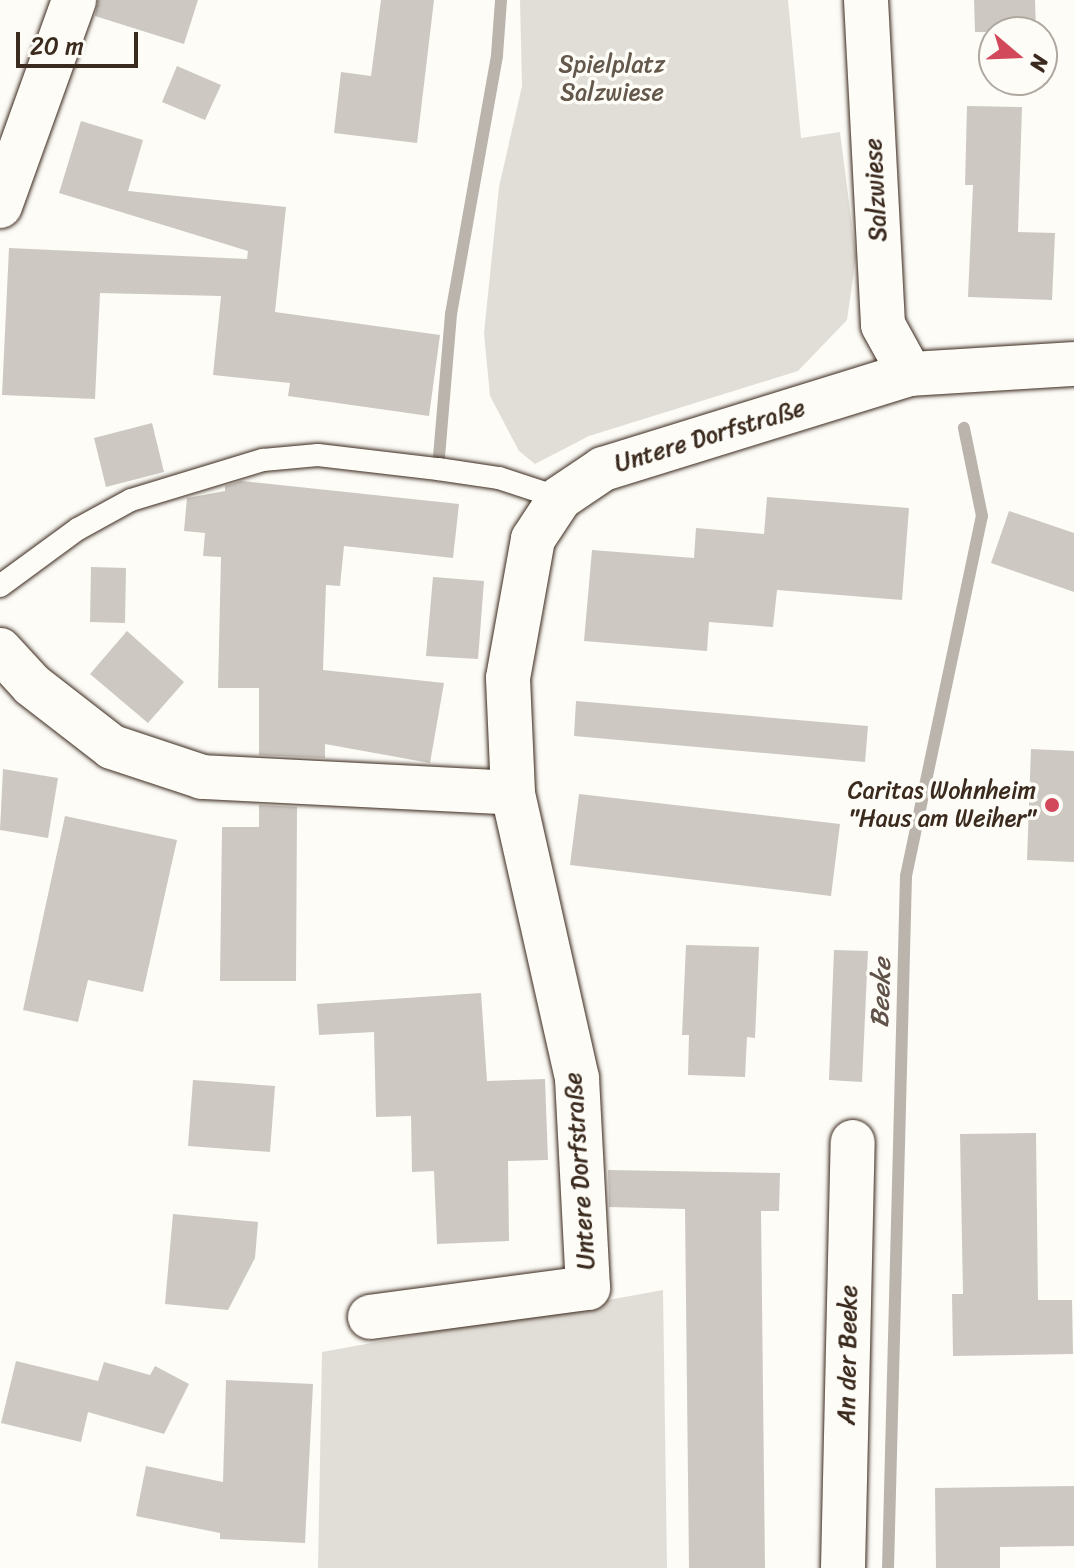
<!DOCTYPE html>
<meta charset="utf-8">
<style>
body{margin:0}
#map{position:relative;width:1074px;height:1568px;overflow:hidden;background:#fdfcf7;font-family:Sriracha,sans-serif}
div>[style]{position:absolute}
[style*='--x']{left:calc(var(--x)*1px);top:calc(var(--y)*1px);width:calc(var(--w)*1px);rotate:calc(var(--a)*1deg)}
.green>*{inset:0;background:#e1ded7}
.stream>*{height:12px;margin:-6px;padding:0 6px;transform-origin:6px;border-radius:6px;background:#bbb4ad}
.building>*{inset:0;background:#cdc8c2}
.roads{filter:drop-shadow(0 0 2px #3b2a1e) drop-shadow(0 0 2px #3b2a1e)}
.service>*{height:22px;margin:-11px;padding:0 11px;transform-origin:11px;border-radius:11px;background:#fdfcf7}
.minor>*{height:44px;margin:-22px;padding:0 22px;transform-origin:22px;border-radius:22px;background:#fdfcf7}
.dots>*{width:22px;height:22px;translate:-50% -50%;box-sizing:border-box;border:4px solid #fdfcf7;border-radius:50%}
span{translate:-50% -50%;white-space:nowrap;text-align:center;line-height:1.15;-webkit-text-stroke:7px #fdfcf7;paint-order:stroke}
.park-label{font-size:24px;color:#64574c}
.street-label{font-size:24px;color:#3b2a1e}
.poi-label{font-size:24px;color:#3b2a1e}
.right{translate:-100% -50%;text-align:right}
.water-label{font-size:26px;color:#615349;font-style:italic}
.north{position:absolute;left:978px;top:16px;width:80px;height:80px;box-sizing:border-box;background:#fdfcf7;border:2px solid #afa8a0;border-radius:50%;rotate:109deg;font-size:22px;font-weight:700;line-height:32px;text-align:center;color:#3b2a1e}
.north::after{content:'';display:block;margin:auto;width:28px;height:36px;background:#d1495b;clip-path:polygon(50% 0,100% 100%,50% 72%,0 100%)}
.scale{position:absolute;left:16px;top:32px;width:122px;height:36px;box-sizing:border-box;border:4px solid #3b2a1e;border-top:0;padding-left:10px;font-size:24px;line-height:28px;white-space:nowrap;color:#3b2a1e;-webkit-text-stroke:6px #fdfcf7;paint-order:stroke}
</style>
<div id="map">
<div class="green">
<i style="clip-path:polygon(520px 0,788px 0,801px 138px,840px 132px,856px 257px,847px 320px,798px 371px,589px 436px,535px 464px,519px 451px,490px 396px,484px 333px,499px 187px,522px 86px)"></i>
<i style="clip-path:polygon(663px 1290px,667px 1568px,318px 1568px,322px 1352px)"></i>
</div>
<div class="stream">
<i style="--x:438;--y:469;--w:156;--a:-85.2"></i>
<i style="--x:451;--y:314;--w:263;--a:-79.9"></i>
<i style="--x:497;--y:55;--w:55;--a:-85.8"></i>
<i style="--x:888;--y:1568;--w:692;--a:-88.51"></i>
<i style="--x:906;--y:876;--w:368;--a:-78.1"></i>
<i style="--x:982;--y:516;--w:90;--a:-101.6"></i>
</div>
<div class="building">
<i style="clip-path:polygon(98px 0,198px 0,184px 44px,95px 16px)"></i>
<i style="clip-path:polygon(381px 0,434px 0,417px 143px,334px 133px,341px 72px,371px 76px)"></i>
<i style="clip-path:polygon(974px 0,1035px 0,1036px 32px,975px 32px)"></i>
<i style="clip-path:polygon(177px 66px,221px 85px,205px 120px,162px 102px)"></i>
<i style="clip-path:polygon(967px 106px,1022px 107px,1018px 232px,1055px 233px,1052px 300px,968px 297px,973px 185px,965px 185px)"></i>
<i style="clip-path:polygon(81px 121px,143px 140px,128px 191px,286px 207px,275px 312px,440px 335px,429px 416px,288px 396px,290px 383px,213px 375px,221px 296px,100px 293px,95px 399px,2px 395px,9px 248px,247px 259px,248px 251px,59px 193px)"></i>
<i style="clip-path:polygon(152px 423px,164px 472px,106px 487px,94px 438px)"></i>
<i style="clip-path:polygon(241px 481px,459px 504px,453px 558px,344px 546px,340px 586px,326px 585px,323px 670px,444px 683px,430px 763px,325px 744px,325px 758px,259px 755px,259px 688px,218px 688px,221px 557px,203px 556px,205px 533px,184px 531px,187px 498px,225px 491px,225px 486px)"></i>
<i style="clip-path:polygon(767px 497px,909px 508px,902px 600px,777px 590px,773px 627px,709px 622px,707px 651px,584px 641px,592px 550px,694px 558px,696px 528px,764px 534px)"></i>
<i style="clip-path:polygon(1009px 511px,1074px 533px,1074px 592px,991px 563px)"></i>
<i style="clip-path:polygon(91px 567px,126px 568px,125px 623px,90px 622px)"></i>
<i style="clip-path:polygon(433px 577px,484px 581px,478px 659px,426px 656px)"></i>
<i style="clip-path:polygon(127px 631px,184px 682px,148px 723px,90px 674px)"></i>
<i style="clip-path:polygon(576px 701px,868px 726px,865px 762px,574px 736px)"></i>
<i style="clip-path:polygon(1031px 749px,1074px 751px,1074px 862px,1027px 860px)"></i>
<i style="clip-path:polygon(3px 769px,58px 778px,48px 838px,0 830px)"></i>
<i style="clip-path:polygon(579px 794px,840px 824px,831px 896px,570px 865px)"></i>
<i style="clip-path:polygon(259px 805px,297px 807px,296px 981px,220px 981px,222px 827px,259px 827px)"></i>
<i style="clip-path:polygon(65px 816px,177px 840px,143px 992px,88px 980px,78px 1022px,23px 1010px)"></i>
<i style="clip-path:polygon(686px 945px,759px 947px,755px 1038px,747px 1037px,745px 1077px,688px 1075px,689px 1035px,682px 1035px)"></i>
<i style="clip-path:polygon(834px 950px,868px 951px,862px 1082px,829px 1080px)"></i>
<i style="clip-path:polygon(481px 993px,487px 1081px,545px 1079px,548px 1160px,508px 1161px,509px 1241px,437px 1244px,434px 1171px,412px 1172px,411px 1116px,376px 1117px,374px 1032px,319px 1035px,317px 1004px)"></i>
<i style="clip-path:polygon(193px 1080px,275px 1086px,270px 1152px,188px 1146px)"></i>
<i style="clip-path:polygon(1036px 1133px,1038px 1300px,1072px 1300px,1073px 1354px,953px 1356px,952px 1294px,963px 1294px,960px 1134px)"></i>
<i style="clip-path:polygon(608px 1170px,780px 1173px,779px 1211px,761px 1211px,765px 1568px,689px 1568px,685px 1209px,609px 1207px)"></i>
<i style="clip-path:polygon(173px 1214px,258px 1222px,255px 1258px,228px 1310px,165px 1304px)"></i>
<i style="clip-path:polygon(16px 1361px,98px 1381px,104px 1362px,150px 1375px,155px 1366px,189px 1384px,164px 1434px,88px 1412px,81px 1442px,1px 1423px)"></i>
<i style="clip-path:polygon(226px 1380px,313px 1384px,305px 1543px,220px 1539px,220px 1533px,136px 1516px,146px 1466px,223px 1482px)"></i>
<i style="clip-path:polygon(1074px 1486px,1074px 1546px,1000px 1547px,1000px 1568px,936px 1568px,935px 1488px)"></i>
</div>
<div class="roads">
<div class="service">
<i style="--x:0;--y:586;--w:97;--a:-36.2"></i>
<i style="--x:78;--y:529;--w:60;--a:-28.7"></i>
<i style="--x:131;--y:500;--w:138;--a:-16.9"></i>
<i style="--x:263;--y:460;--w:55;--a:-5.2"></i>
<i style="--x:318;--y:455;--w:121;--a:6.7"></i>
<i style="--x:438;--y:469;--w:62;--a:8.4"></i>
<i style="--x:499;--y:478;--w:64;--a:18.2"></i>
</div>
<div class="minor">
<i style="--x:866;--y:0;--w:325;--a:87"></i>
<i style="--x:883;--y:325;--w:56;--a:61.1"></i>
<i style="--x:0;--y:206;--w:219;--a:-70.2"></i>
<i style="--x:0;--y:650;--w:47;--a:47.6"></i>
<i style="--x:32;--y:685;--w:101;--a:37.8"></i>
<i style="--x:112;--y:747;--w:95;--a:18.4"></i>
<i style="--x:202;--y:777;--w:311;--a:2.9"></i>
<i style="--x:513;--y:793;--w:115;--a:-92.5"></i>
<i style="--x:508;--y:678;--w:141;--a:-79.8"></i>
<i style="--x:533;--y:539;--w:49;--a:-56.6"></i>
<i style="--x:560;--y:498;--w:52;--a:-34"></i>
<i style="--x:603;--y:469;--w:321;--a:-17.2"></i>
<i style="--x:910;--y:374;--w:164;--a:-3.5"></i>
<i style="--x:370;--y:1317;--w:220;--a:-7.6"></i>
<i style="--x:588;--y:1288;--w:210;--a:-93"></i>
<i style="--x:577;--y:1078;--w:292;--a:-102.7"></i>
<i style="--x:843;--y:1568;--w:426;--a:-88.7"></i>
</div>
</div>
<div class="dots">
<i style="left:1052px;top:805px;background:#d1495b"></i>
</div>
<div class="park-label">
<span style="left:612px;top:79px">Spielplatz<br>Salzwiese</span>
</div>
<div class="street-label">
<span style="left:876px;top:190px;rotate:-93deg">Salzwiese</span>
<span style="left:710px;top:436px;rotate:-17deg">Untere Dorfstraße</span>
<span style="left:580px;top:1171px;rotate:-94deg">Untere Dorfstraße</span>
<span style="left:848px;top:1355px;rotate:-89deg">An der Beeke</span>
</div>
<div class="poi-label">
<span class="right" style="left:1036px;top:805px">Caritas Wohnheim<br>"Haus am Weiher"</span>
</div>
<div class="water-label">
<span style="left:881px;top:993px;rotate:-88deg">Beeke</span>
</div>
<div class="north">N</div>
<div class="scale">20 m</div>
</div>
